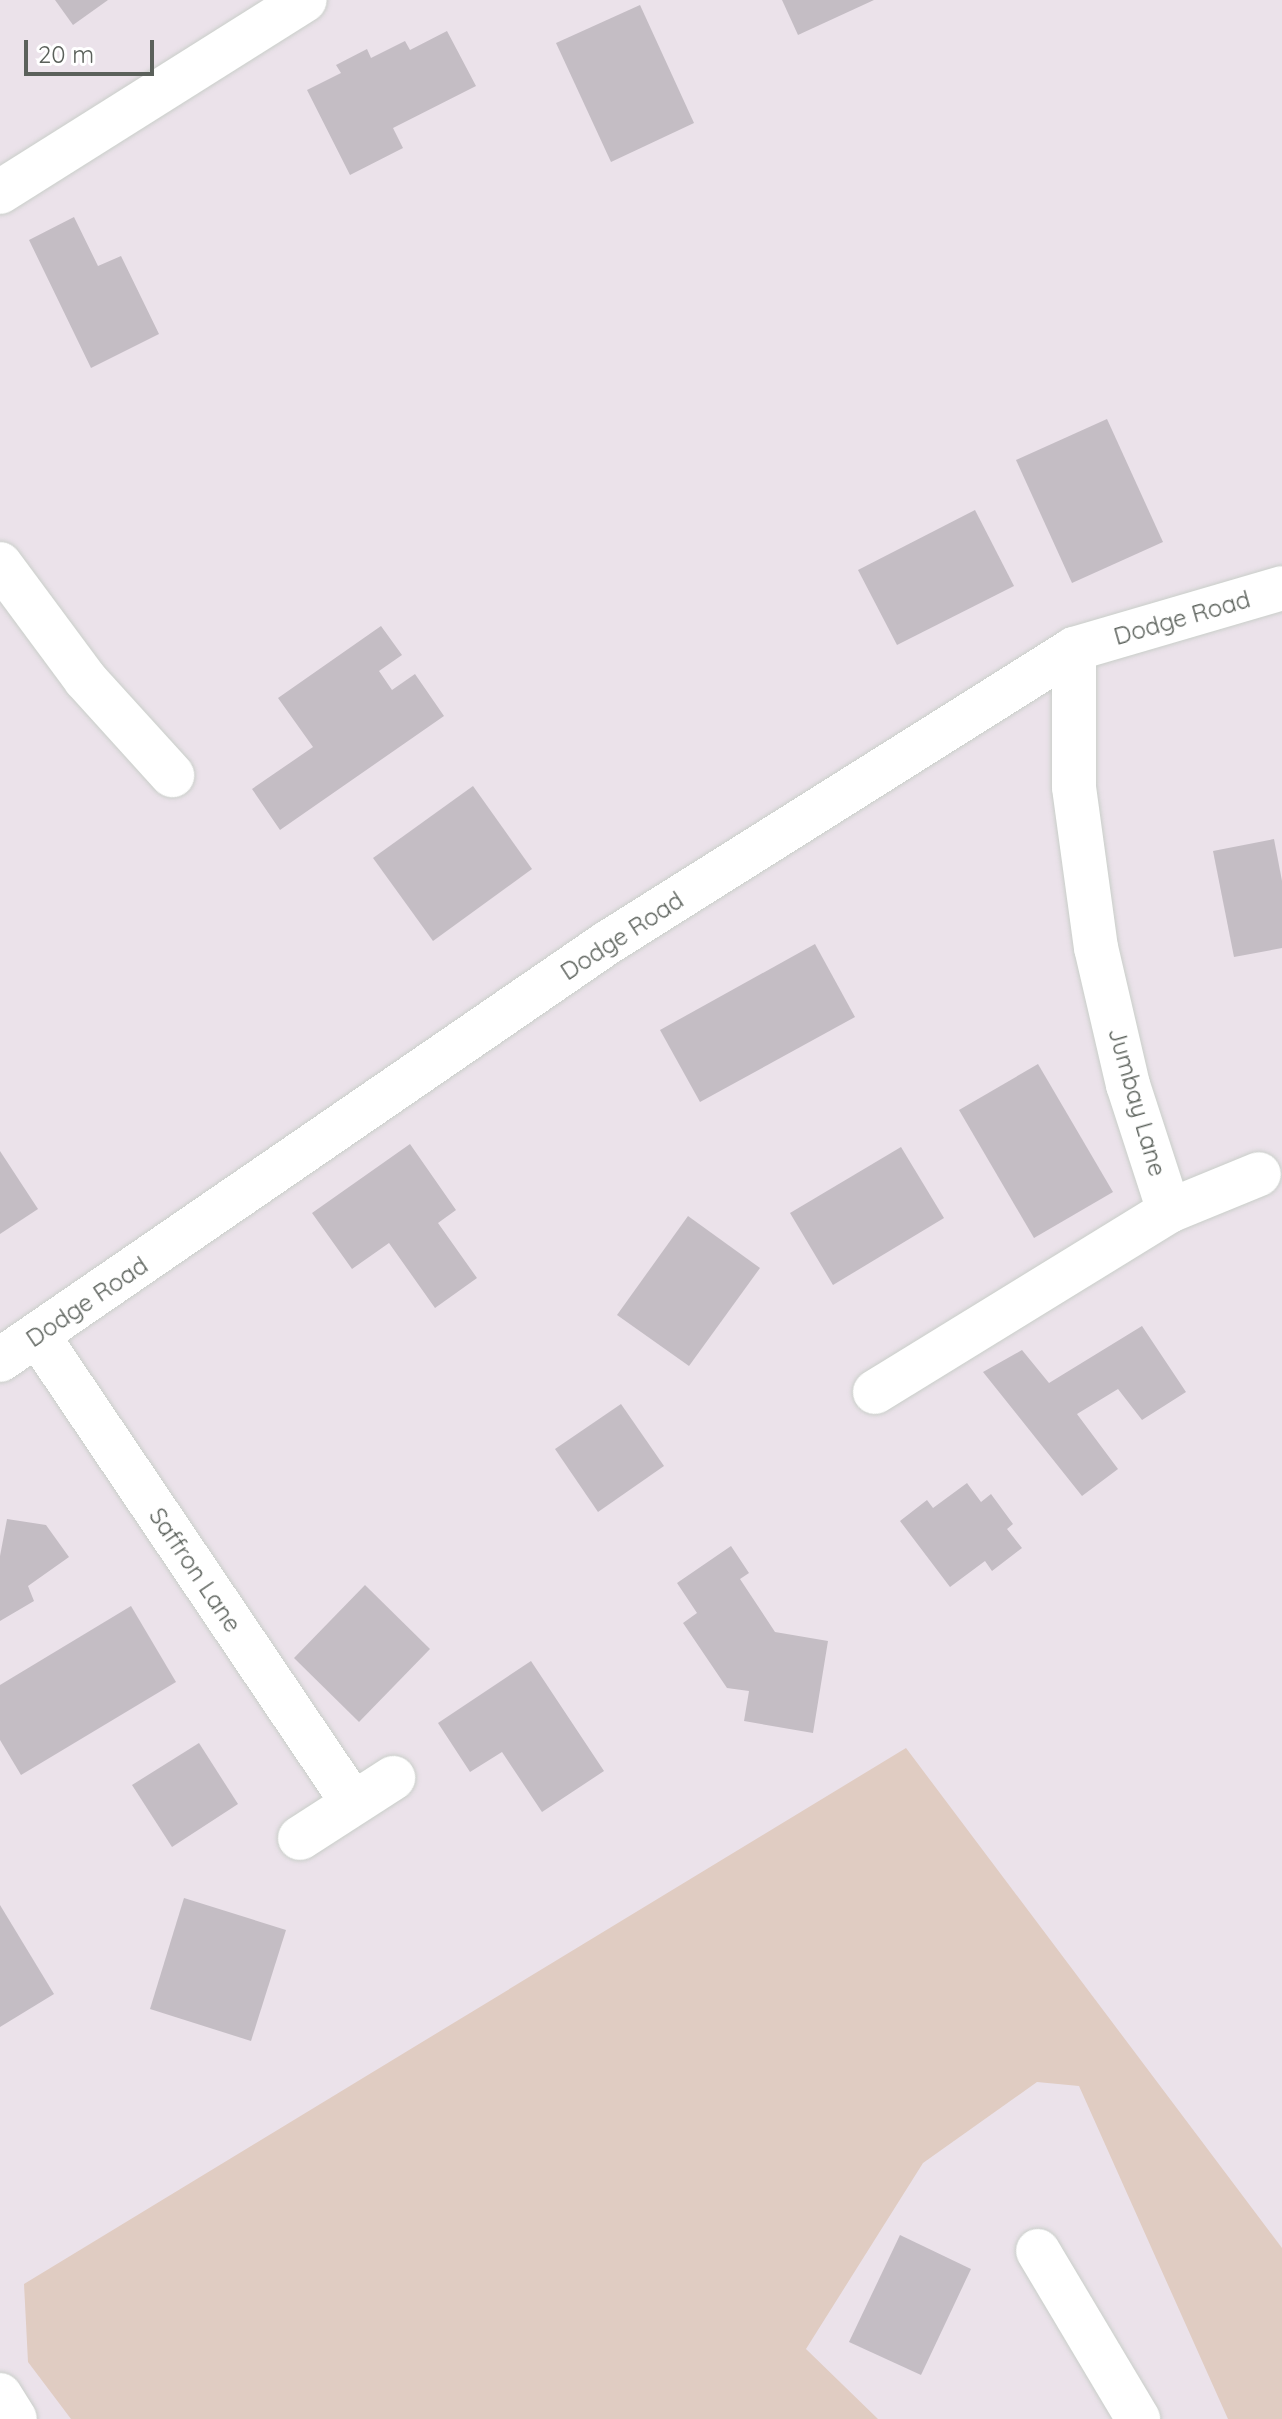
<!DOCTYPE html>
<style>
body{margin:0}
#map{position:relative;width:1282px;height:2419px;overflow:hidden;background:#ebe2ea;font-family:Quicksand,sans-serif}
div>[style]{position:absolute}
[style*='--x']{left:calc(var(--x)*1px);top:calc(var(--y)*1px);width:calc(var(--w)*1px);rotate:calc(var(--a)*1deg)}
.green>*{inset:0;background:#e0ccc2}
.building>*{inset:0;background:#c4bdc4}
.roads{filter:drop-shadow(0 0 2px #c9cec9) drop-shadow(0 0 2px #c9cec9)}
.street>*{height:44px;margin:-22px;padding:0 22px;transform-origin:22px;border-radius:22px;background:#fff}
.secondary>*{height:44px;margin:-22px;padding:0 22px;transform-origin:22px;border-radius:22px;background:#fff}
span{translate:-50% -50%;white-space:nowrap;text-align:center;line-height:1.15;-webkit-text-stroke:7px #fff;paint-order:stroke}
.street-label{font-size:24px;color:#5b615b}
.scale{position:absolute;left:24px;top:40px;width:130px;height:36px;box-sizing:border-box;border:4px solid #5b615b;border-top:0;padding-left:10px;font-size:24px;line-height:28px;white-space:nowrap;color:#5b615b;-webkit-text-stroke:6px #fff;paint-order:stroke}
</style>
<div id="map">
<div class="green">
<i style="clip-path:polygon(906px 1748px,1282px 2248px,1282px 2419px,1228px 2419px,1079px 2086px,1037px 2082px,923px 2163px,806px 2349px,878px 2419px,71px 2419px,28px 2362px,24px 2284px)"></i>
</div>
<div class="building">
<i style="clip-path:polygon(55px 0,108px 0,73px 25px)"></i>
<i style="clip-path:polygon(782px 0,874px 0,798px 35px)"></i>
<i style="clip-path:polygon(640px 5px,694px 123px,611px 162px,556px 43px)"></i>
<i style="clip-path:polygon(447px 31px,476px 86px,393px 128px,403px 148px,350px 175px,307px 90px,341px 73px,336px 65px,367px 49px,371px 58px,405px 41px,410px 50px)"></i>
<i style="clip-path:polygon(74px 217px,98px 266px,121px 256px,159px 334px,91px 368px,29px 240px)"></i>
<i style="clip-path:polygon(1107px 419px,1163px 542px,1072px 583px,1016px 460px)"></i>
<i style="clip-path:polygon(975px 510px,1014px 586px,897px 645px,858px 570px)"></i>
<i style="clip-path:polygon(381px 626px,402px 655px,379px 671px,392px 690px,415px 674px,444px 716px,280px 830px,252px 789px,313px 747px,278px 698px)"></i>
<i style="clip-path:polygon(473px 786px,532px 869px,433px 941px,373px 858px)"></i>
<i style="clip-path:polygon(1274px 839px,1282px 881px,1282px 948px,1234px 957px,1213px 851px)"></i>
<i style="clip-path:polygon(815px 944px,855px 1017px,700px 1102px,660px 1030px)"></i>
<i style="clip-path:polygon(1038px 1064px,1113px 1192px,1034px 1238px,959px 1110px)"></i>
<i style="clip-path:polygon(410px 1144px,456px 1210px,438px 1223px,477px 1278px,435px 1308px,389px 1243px,352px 1269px,312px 1213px)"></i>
<i style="clip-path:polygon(901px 1147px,944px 1218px,833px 1285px,790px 1213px)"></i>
<i style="clip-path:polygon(0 1151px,38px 1209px,0 1234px)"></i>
<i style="clip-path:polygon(688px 1216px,760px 1268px,689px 1366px,617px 1315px)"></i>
<i style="clip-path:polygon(1142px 1326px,1186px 1392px,1142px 1420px,1118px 1389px,1077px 1414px,1118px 1469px,1082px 1496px,983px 1372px,1022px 1350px,1049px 1383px)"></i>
<i style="clip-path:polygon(621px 1404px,664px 1466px,598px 1512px,555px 1449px)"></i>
<i style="clip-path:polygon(967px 1483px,981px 1502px,991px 1494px,1013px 1524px,1007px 1529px,1022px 1548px,992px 1571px,985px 1561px,950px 1587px,900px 1521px,927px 1500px,933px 1508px)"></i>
<i style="clip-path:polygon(7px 1519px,46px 1525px,69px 1557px,28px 1586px,34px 1601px,0 1621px,0 1556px)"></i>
<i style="clip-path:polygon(731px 1546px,749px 1573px,740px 1579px,775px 1632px,828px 1641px,813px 1733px,744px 1721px,749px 1691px,727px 1688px,683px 1623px,697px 1613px,677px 1583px)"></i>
<i style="clip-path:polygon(365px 1585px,430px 1649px,359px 1722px,294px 1658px)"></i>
<i style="clip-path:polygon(131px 1606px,176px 1682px,21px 1775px,0 1740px,0 1685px)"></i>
<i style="clip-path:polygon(531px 1661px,604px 1771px,542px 1812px,502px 1752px,470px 1772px,438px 1723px)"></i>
<i style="clip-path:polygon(199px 1743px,238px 1804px,172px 1847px,132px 1785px)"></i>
<i style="clip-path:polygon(184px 1898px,286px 1930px,251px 2041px,150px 2009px)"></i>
<i style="clip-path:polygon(0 1905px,54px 1994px,0 2027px)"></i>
<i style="clip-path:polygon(900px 2235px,971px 2269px,921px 2375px,849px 2342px)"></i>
</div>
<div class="roads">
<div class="street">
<i style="--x:0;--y:192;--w:360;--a:-32.2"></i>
<i style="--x:0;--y:564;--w:143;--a:53.5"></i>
<i style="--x:85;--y:679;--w:130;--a:47.8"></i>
<i style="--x:1169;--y:1211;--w:97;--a:-22.3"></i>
<i style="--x:38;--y:1336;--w:563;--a:56"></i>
<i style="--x:0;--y:1360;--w:736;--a:-34.49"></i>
<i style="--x:607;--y:943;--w:552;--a:-32.19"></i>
<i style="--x:1074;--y:649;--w:217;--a:-16.3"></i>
<i style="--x:875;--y:1392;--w:345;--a:-31.6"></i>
<i style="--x:1169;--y:1211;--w:133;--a:-108"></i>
<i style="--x:1128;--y:1085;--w:141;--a:-103.1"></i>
<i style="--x:1096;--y:948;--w:162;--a:-97.8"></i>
<i style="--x:1074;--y:787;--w:138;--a:-90"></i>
<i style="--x:300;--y:1838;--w:111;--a:-32.8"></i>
<i style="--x:1038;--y:2251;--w:196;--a:59.2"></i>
</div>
<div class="secondary">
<i style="--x:0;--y:2395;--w:28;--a:58"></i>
</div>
</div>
<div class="street-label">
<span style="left:1182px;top:618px;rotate:-16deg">Dodge Road</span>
<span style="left:622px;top:936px;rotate:-33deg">Dodge Road</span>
<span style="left:1137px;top:1102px;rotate:74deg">Jumbay Lane</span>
<span style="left:87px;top:1302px;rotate:-34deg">Dodge Road</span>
<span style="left:195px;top:1570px;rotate:56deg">Saffron Lane</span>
</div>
<div class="scale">20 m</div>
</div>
